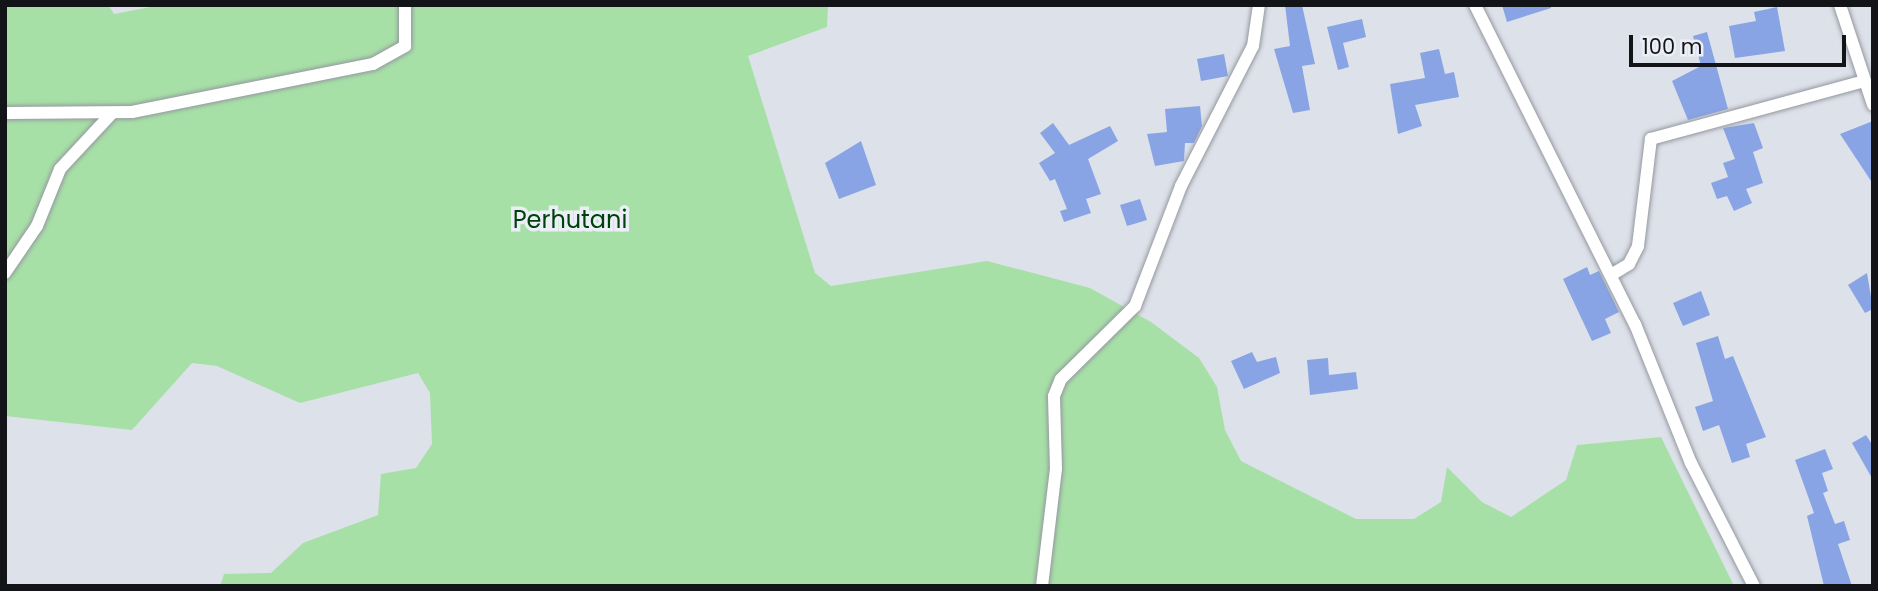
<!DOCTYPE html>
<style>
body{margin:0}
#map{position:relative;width:1878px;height:591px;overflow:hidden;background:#dde1e9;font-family:Poppins,sans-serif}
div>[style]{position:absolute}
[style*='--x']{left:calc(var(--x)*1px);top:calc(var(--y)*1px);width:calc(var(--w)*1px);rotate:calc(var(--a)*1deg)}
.green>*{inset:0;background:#a7e0a7}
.building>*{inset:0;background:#88a4e5}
.roads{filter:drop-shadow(0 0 2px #94979f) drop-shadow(0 0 2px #94979f)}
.street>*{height:12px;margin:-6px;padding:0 6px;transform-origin:6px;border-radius:6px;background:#fff}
span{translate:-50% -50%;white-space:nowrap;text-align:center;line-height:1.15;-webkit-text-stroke:7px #ebeef6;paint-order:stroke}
.park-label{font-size:24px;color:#004009}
.frame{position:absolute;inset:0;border:7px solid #131417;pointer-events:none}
.scale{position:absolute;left:1629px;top:35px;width:217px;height:32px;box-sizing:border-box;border:4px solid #131417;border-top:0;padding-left:9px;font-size:21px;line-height:24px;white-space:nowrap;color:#131417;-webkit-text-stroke:5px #ebeef6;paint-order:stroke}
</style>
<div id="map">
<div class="green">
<i style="clip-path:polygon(5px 5px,108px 5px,114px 14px,161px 5px,828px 5px,827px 27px,748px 56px,815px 273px,831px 286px,987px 261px,1090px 288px,1151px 322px,1199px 358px,1217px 387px,1225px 430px,1241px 461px,1356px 519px,1414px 519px,1441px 502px,1447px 467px,1482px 502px,1511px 517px,1566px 480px,1577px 445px,1661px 437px,1734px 586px,220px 586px,224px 574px,271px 573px,303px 543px,378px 515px,381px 474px,416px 468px,432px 444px,430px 393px,418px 373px,300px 403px,217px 366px,192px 363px,132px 430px,5px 416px)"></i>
</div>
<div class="building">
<i style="clip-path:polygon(1285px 5px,1302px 5px,1315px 64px,1302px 66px,1310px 110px,1293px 113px,1274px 49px,1290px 46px)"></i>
<i style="clip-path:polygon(1502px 5px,1551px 5px,1551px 8px,1507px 22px)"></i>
<i style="clip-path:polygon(1777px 7px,1785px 51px,1735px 58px,1729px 26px,1756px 21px,1754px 12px)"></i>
<i style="clip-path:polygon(1362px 19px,1366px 37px,1343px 43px,1349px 67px,1338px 70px,1327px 27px)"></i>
<i style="clip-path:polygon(1707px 32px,1728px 109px,1688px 120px,1672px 81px,1701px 66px,1693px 36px)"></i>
<i style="clip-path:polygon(1439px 49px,1445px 74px,1454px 72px,1459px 97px,1415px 105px,1422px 126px,1398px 134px,1390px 84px,1425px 78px,1420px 53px)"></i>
<i style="clip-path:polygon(1224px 54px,1228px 76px,1201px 81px,1197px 59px)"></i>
<i style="clip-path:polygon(1200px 106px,1202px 126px,1194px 143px,1185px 143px,1184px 161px,1155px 166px,1147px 134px,1167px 132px,1165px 109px)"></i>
<i style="clip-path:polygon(1873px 121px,1873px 184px,1840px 134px)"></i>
<i style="clip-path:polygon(1053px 123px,1069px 145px,1110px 126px,1118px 141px,1088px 159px,1101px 194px,1086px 199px,1091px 213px,1064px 222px,1060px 211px,1067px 209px,1055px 179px,1050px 181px,1039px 163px,1055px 153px,1040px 133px)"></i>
<i style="clip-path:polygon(1754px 123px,1763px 148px,1753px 152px,1763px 183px,1746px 189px,1752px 203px,1734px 211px,1727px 196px,1717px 199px,1711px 183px,1728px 177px,1723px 163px,1735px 159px,1723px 128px)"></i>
<i style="clip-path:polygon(861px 141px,876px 185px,839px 199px,825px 163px)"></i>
<i style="clip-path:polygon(1140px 199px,1147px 220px,1127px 226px,1120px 205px)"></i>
<i style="clip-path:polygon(1587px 267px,1590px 275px,1599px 271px,1619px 312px,1605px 319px,1611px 333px,1592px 341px,1563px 279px)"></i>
<i style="clip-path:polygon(1867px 273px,1873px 309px,1865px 313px,1848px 285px)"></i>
<i style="clip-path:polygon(1701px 291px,1710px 315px,1683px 326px,1673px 303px)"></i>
<i style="clip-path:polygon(1718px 336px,1725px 359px,1733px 356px,1766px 437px,1746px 444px,1750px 457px,1732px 463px,1719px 425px,1703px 431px,1695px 407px,1713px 401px,1696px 343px)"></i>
<i style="clip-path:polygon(1252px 352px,1257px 362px,1276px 357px,1280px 373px,1244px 389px,1231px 361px)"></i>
<i style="clip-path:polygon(1328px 358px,1329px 375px,1356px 372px,1358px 389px,1310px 395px,1307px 360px)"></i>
<i style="clip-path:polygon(1866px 435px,1873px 446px,1873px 480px,1852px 443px)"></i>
<i style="clip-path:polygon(1825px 449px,1833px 469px,1822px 473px,1828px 491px,1823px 493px,1835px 524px,1844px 521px,1850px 540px,1838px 544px,1852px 586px,1824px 586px,1807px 516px,1814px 513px,1795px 460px)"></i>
</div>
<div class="roads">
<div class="street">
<i style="--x:1475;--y:5;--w:357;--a:63.4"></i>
<i style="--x:1635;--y:324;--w:150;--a:68.1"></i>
<i style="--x:1691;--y:463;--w:138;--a:62.9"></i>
<i style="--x:1840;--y:5;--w:105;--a:71.7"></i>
<i style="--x:5;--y:113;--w:127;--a:-0.5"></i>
<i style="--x:132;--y:112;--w:246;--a:-11.3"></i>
<i style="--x:373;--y:64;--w:37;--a:-29"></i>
<i style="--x:405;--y:46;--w:41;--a:-90"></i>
<i style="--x:5;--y:273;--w:57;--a:-55.8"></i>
<i style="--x:37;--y:226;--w:61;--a:-68"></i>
<i style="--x:60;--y:169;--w:76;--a:-47.1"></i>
<i style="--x:1611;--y:275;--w:21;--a:-31"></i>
<i style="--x:1629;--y:264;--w:20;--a:-63"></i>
<i style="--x:1638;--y:246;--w:108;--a:-83.1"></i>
<i style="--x:1651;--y:139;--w:221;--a:-15.2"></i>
<i style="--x:1042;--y:586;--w:118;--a:-83.2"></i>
<i style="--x:1056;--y:469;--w:73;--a:-91.6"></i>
<i style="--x:1054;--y:396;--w:18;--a:-68"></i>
<i style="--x:1061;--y:379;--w:104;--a:-44.6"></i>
<i style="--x:1135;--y:306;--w:129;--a:-69"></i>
<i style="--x:1181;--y:186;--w:157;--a:-62.8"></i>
<i style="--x:1253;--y:46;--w:41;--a:-81.7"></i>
</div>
</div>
<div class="park-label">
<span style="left:570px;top:220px">Perhutani</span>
</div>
<div class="frame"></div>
<div class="scale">100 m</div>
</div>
